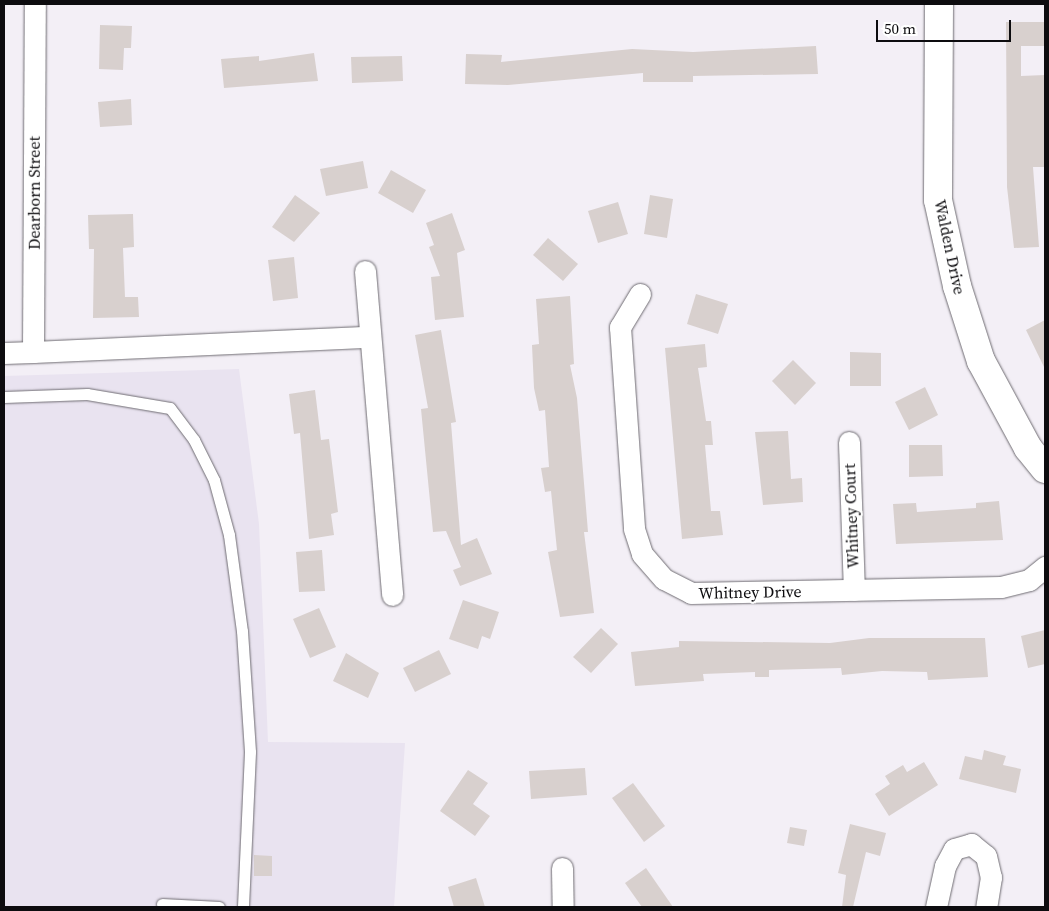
<!DOCTYPE html>
<style>
body{margin:0}
#map{position:relative;width:1049px;height:911px;overflow:hidden;background:#f3eff6;font-family:"Source Serif 4",serif}
div>[style]{position:absolute}
[style*='--x']{left:calc(var(--x)*1px);top:calc(var(--y)*1px);width:calc(var(--w)*1px);rotate:calc(var(--a)*1deg)}
.built>*{inset:0;background:#e9e3f0}
.building>*{inset:0;background:#d8d0ce}
.roads{filter:drop-shadow(0 0 1px #6f6c72) drop-shadow(0 0 1px #6f6c72)}
.lane>*{height:11px;margin:-5.5px;padding:0 5.5px;transform-origin:5.5px;border-radius:5.5px;background:#fff}
.street>*{height:21px;margin:-10.5px;padding:0 10.5px;transform-origin:10.5px;border-radius:10.5px;background:#fff}
.secondary>*{height:28px;margin:-14px;padding:0 14px;transform-origin:14px;border-radius:14px;background:#fff}
span{translate:-50% -50%;white-space:nowrap;text-align:center;line-height:1.15;-webkit-text-stroke:4px #fff;paint-order:stroke}
.street-label{font-size:16px;color:#0d0c0f}
.frame{position:absolute;inset:0;border:5px solid #0d0c0f;pointer-events:none}
.scale{position:absolute;left:876px;top:20px;width:135px;height:22px;box-sizing:border-box;border:2px solid #0d0c0f;border-top:0;padding-left:6px;font-size:15px;line-height:18px;white-space:nowrap;color:#0d0c0f;-webkit-text-stroke:4px #fff;paint-order:stroke}
</style>
<div id="map">
<div class="built">
<i style="clip-path:polygon(239px 369px,259px 524px,268px 742px,405px 743px,394px 907px,4px 907px,4px 376px)"></i>
</div>
<div class="building">
<i style="clip-path:polygon(1006px 22px,1045px 22px,1045px 46px,1021px 46px,1021px 76px,1045px 75px,1044px 167px,1033px 167px,1039px 247px,1014px 248px,1007px 187px)"></i>
<i style="clip-path:polygon(100px 25px,132px 26px,131px 48px,124px 48px,123px 70px,99px 69px)"></i>
<i style="clip-path:polygon(816px 46px,818px 74px,693px 76px,693px 82px,643px 82px,643px 73px,508px 85px,465px 84px,466px 54px,502px 55px,501px 62px,632px 49px,693px 52px)"></i>
<i style="clip-path:polygon(314px 53px,318px 81px,224px 88px,221px 59px,259px 56px,259px 61px)"></i>
<i style="clip-path:polygon(402px 56px,403px 81px,352px 83px,351px 57px)"></i>
<i style="clip-path:polygon(131px 99px,132px 125px,100px 127px,98px 102px)"></i>
<i style="clip-path:polygon(363px 161px,368px 188px,326px 196px,320px 169px)"></i>
<i style="clip-path:polygon(391px 170px,426px 190px,413px 213px,378px 193px)"></i>
<i style="clip-path:polygon(295px 195px,320px 213px,294px 242px,272px 227px)"></i>
<i style="clip-path:polygon(650px 195px,673px 199px,667px 238px,644px 234px)"></i>
<i style="clip-path:polygon(618px 202px,628px 234px,598px 243px,588px 211px)"></i>
<i style="clip-path:polygon(452px 213px,465px 250px,457px 253px,464px 317px,435px 320px,431px 277px,440px 276px,429px 247px,434px 245px,426px 223px)"></i>
<i style="clip-path:polygon(133px 214px,134px 247px,123px 248px,125px 297px,138px 297px,139px 317px,93px 318px,94px 249px,89px 249px,88px 215px)"></i>
<i style="clip-path:polygon(548px 238px,578px 264px,563px 281px,533px 255px)"></i>
<i style="clip-path:polygon(294px 257px,298px 298px,273px 301px,268px 260px)"></i>
<i style="clip-path:polygon(696px 294px,728px 304px,718px 334px,687px 324px)"></i>
<i style="clip-path:polygon(570px 296px,574px 364px,570px 365px,577px 398px,588px 532px,584px 532px,594px 613px,560px 617px,548px 552px,557px 550px,551px 491px,545px 492px,541px 468px,549px 467px,545px 410px,539px 411px,534px 388px,532px 345px,539px 344px,536px 299px)"></i>
<i style="clip-path:polygon(1045px 320px,1045px 369px,1026px 330px)"></i>
<i style="clip-path:polygon(441px 330px,456px 422px,451px 423px,461px 545px,477px 538px,492px 574px,460px 586px,453px 570px,461px 567px,446px 531px,433px 532px,421px 409px,428px 408px,415px 335px)"></i>
<i style="clip-path:polygon(705px 344px,707px 367px,698px 368px,706px 421px,711px 421px,713px 445px,705px 445px,711px 511px,720px 511px,723px 535px,682px 539px,665px 348px)"></i>
<i style="clip-path:polygon(850px 352px,881px 353px,881px 386px,850px 386px)"></i>
<i style="clip-path:polygon(793px 360px,816px 383px,795px 405px,772px 381px)"></i>
<i style="clip-path:polygon(925px 387px,938px 415px,909px 430px,895px 402px)"></i>
<i style="clip-path:polygon(315px 390px,321px 440px,329px 439px,338px 512px,331px 514px,334px 535px,309px 539px,300px 433px,294px 434px,289px 394px)"></i>
<i style="clip-path:polygon(788px 431px,791px 479px,802px 478px,803px 502px,763px 505px,755px 432px)"></i>
<i style="clip-path:polygon(909px 445px,942px 445px,943px 476px,909px 477px)"></i>
<i style="clip-path:polygon(999px 501px,1003px 540px,896px 544px,893px 504px,916px 503px,917px 512px,976px 508px,976px 503px)"></i>
<i style="clip-path:polygon(322px 550px,325px 591px,299px 592px,296px 552px)"></i>
<i style="clip-path:polygon(463px 600px,499px 612px,490px 639px,482px 636px,478px 649px,449px 639px)"></i>
<i style="clip-path:polygon(319px 608px,336px 647px,310px 658px,293px 619px)"></i>
<i style="clip-path:polygon(601px 628px,618px 644px,591px 673px,573px 657px)"></i>
<i style="clip-path:polygon(1045px 630px,1045px 664px,1028px 668px,1021px 636px)"></i>
<i style="clip-path:polygon(869px 638px,985px 638px,988px 677px,928px 680px,927px 672px,882px 671px,842px 675px,841px 668px,769px 670px,769px 677px,755px 677px,755px 672px,703px 674px,704px 681px,635px 686px,631px 652px,679px 647px,679px 641px,830px 643px)"></i>
<i style="clip-path:polygon(439px 650px,451px 674px,415px 692px,403px 668px)"></i>
<i style="clip-path:polygon(346px 653px,379px 673px,368px 698px,333px 681px)"></i>
<i style="clip-path:polygon(984px 750px,1006px 756px,1003px 765px,1021px 769px,1016px 793px,959px 779px,965px 756px,982px 760px)"></i>
<i style="clip-path:polygon(924px 762px,938px 785px,889px 816px,875px 794px,890px 784px,885px 776px,903px 765px,907px 772px)"></i>
<i style="clip-path:polygon(585px 768px,587px 795px,531px 799px,529px 771px)"></i>
<i style="clip-path:polygon(468px 770px,488px 783px,473px 804px,490px 816px,475px 836px,440px 811px)"></i>
<i style="clip-path:polygon(633px 783px,665px 826px,644px 842px,612px 798px)"></i>
<i style="clip-path:polygon(850px 824px,886px 833px,880px 856px,866px 852px,853px 907px,842px 907px,846px 875px,838px 873px)"></i>
<i style="clip-path:polygon(790px 827px,807px 830px,804px 846px,787px 843px)"></i>
<i style="clip-path:polygon(254px 855px,272px 856px,272px 876px,254px 876px)"></i>
<i style="clip-path:polygon(646px 868px,673px 907px,642px 907px,625px 883px)"></i>
<i style="clip-path:polygon(476px 878px,485px 907px,454px 907px,448px 887px)"></i>
</div>
<div class="roads">
<div class="lane">
<i style="--x:4;--y:397;--w:83;--a:-2.1"></i>
<i style="--x:87;--y:394;--w:84;--a:9.6"></i>
<i style="--x:170;--y:408;--w:40;--a:53"></i>
<i style="--x:194;--y:440;--w:45;--a:63.4"></i>
<i style="--x:214;--y:480;--w:57;--a:74.7"></i>
<i style="--x:229;--y:535;--w:97;--a:82.3"></i>
<i style="--x:242;--y:631;--w:121;--a:86.2"></i>
<i style="--x:250;--y:752;--w:155;--a:92.6"></i>
<i style="--x:162;--y:904;--w:57;--a:3"></i>
</div>
<div class="street">
<i style="--x:365;--y:271;--w:325;--a:85.2"></i>
<i style="--x:640;--y:294;--w:39;--a:121"></i>
<i style="--x:620;--y:327;--w:202;--a:86"></i>
<i style="--x:634;--y:529;--w:26;--a:72"></i>
<i style="--x:642;--y:554;--w:33;--a:49"></i>
<i style="--x:664;--y:579;--w:30;--a:27"></i>
<i style="--x:691;--y:593;--w:310;--a:-1.1"></i>
<i style="--x:1001;--y:587;--w:29;--a:-14"></i>
<i style="--x:1029;--y:580;--w:21;--a:-39"></i>
<i style="--x:33;--y:352;--w:336;--a:-2.6"></i>
<i style="--x:4;--y:353;--w:29;--a:-2"></i>
<i style="--x:33;--y:352;--w:348;--a:-89.7"></i>
<i style="--x:849;--y:442;--w:148;--a:88.1"></i>
<i style="--x:562;--y:868;--w:39;--a:89"></i>
<i style="--x:936;--y:907;--w:42;--a:-77.6"></i>
<i style="--x:945;--y:866;--w:19;--a:-62"></i>
<i style="--x:954;--y:849;--w:18;--a:-16"></i>
<i style="--x:971;--y:844;--w:19;--a:39"></i>
<i style="--x:986;--y:856;--w:22;--a:77"></i>
<i style="--x:991;--y:877;--w:30;--a:99"></i>
</div>
<div class="secondary">
<i style="--x:939;--y:4;--w:196;--a:90.3"></i>
<i style="--x:938;--y:200;--w:88;--a:77.5"></i>
<i style="--x:957;--y:286;--w:79;--a:72.3"></i>
<i style="--x:981;--y:361;--w:99;--a:61.6"></i>
<i style="--x:1028;--y:448;--w:27;--a:51"></i>
</div>
</div>
<div class="street-label">
<span style="left:34px;top:193px;rotate:-90deg">Dearborn Street</span>
<span style="left:950px;top:247px;rotate:78deg">Walden Drive</span>
<span style="left:851px;top:516px;rotate:-92deg">Whitney Court</span>
<span style="left:750px;top:592px;rotate:-1deg">Whitney Drive</span>
</div>
<div class="frame"></div>
<div class="scale">50 m</div>
</div>
